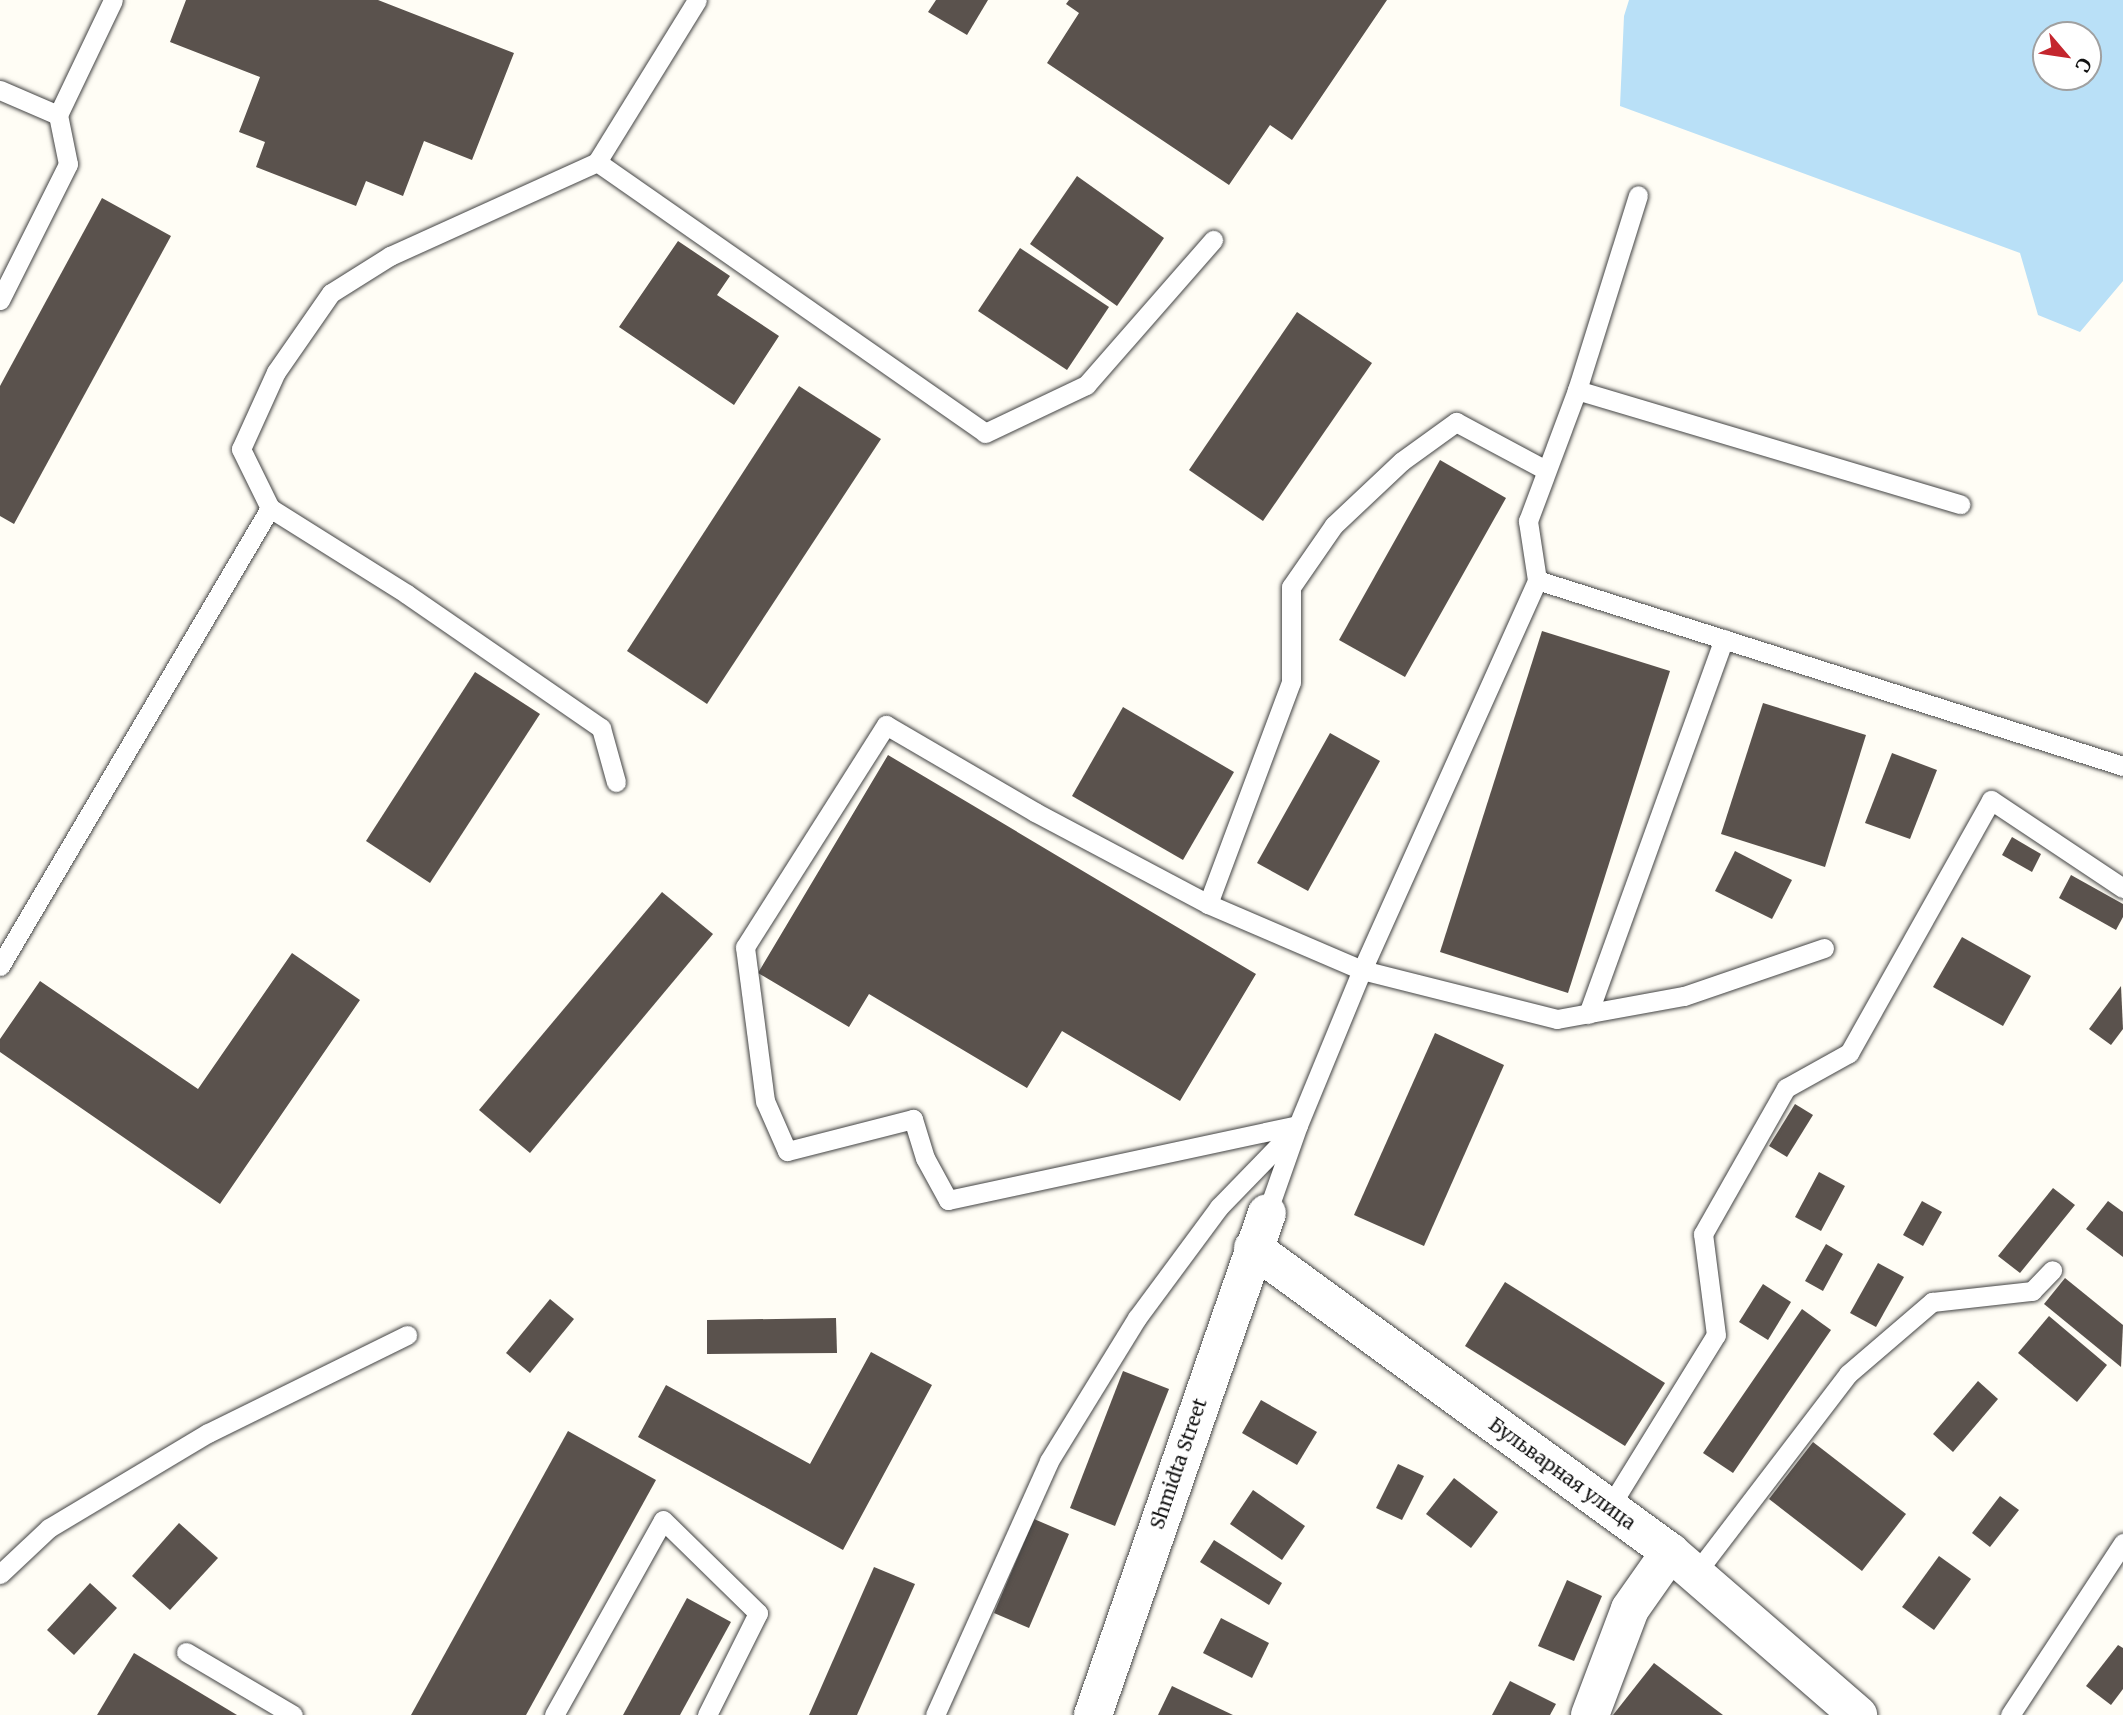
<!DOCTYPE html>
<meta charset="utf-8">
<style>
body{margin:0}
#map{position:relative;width:2123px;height:1715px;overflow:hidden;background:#fffdf5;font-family:Merriweather,serif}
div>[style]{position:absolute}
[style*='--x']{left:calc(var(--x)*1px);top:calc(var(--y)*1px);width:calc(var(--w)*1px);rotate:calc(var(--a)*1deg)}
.water>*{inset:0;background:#b9e0f7}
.building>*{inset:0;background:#5a524d}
.roads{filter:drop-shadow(0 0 2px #444) drop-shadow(0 0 2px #444)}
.service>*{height:19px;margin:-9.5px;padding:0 9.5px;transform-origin:9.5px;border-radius:9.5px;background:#fff}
.minor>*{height:38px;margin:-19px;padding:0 19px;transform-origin:19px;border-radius:19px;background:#fff}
span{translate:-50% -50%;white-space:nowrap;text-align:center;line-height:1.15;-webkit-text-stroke:7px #fff;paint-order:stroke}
.street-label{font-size:19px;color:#111}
.north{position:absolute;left:2032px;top:21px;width:70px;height:70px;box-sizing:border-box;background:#fff;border:2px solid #a0a0a0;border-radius:50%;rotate:119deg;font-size:19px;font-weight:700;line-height:28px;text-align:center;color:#111}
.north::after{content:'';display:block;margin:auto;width:24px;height:32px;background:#c4262e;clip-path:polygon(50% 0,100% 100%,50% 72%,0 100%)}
</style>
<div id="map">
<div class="water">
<i style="clip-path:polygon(evenodd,1629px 0,2123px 0,2123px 281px,2080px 332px,2038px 315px,2020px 253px,1620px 106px,1624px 16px,1629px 0,2046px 35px,2088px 35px,2088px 77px,2046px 77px,2046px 35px)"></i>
</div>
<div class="building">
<i style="clip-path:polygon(186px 0,378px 0,514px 53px,472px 160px,424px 141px,403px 196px,366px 181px,356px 206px,256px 167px,265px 142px,239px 132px,260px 77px,170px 42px)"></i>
<i style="clip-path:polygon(936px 0,988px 0,967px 35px,928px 12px)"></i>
<i style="clip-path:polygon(1069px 0,1387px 0,1292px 140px,1270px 125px,1229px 185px,1047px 63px,1079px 13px,1066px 4px)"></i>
<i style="clip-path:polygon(1077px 176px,1164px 238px,1117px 306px,1030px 244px)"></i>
<i style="clip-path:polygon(102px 198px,171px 236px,14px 524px,0 516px,0 386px)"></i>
<i style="clip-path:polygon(678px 241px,730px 276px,717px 295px,779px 336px,734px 405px,619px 327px)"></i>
<i style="clip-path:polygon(1020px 248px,1109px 307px,1067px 370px,978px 311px)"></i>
<i style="clip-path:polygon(1297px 312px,1372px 363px,1263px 521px,1189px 470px)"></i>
<i style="clip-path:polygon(799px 386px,881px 439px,707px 704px,627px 651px)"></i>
<i style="clip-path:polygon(1440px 460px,1506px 498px,1405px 677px,1339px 640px)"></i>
<i style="clip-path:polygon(1542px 631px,1670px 671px,1568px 993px,1440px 952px)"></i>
<i style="clip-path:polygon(475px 672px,540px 714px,430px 883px,366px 841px)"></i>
<i style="clip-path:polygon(1763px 703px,1866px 735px,1825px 867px,1721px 834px)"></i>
<i style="clip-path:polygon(1123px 707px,1234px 772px,1183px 860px,1072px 796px)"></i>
<i style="clip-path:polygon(1330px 733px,1380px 761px,1308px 891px,1257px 863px)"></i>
<i style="clip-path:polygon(1892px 753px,1937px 770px,1910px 839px,1865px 823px)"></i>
<i style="clip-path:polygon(888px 755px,1256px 974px,1180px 1101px,1062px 1031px,1027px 1088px,869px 994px,849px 1027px,758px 973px)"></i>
<i style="clip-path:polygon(2012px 837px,2041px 854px,2032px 872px,2002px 855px)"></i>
<i style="clip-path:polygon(1735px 851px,1792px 880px,1772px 919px,1715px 891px)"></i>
<i style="clip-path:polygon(2071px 875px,2123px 904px,2123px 917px,2116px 930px,2059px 898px)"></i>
<i style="clip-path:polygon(662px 892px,713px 934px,530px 1153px,479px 1110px)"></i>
<i style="clip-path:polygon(1962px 937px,2031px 976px,2003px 1026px,1933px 987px)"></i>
<i style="clip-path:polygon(292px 953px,360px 1000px,220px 1204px,0 1052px,0 1039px,40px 981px,198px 1089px)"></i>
<i style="clip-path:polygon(2121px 986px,2123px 1029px,2111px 1045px,2089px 1029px)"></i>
<i style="clip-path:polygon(1435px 1033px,1504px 1065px,1424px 1246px,1354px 1215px)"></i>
<i style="clip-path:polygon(1795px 1104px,1813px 1115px,1787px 1157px,1769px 1146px)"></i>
<i style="clip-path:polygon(1819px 1172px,1845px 1186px,1821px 1231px,1795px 1217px)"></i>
<i style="clip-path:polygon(2053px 1188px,2075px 1205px,2020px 1273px,1998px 1256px)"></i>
<i style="clip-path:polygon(1922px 1201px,1942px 1212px,1923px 1246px,1903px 1235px)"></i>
<i style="clip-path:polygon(2108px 1201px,2123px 1212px,2123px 1257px,2086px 1229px)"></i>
<i style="clip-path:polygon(1826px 1244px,1843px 1254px,1823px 1291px,1805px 1281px)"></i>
<i style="clip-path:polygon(1878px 1263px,1904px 1277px,1876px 1327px,1850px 1313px)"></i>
<i style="clip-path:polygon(2065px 1278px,2123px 1325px,2121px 1367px,2044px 1304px)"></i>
<i style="clip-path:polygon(1505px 1282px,1665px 1383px,1625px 1446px,1465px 1346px)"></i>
<i style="clip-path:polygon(1763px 1284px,1791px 1302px,1768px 1340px,1739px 1322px)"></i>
<i style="clip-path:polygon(550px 1299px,574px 1319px,530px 1373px,506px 1353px)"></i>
<i style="clip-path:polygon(1802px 1309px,1831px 1330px,1733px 1473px,1703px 1453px)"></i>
<i style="clip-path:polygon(2049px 1316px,2107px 1365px,2077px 1402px,2018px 1353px)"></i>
<i style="clip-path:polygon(836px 1318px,837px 1353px,707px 1354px,707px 1320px)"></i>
<i style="clip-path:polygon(871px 1352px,932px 1385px,843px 1550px,638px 1437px,666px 1385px,810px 1464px)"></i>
<i style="clip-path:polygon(1123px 1371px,1169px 1389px,1115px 1526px,1070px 1508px)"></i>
<i style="clip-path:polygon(1978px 1381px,1998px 1399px,1953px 1452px,1933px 1434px)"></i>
<i style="clip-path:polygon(1261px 1400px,1317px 1432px,1297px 1465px,1242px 1433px)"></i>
<i style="clip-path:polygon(568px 1431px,656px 1480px,526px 1715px,411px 1715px)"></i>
<i style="clip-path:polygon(1813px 1442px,1906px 1514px,1862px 1571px,1769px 1499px)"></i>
<i style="clip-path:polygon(1398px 1464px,1424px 1476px,1402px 1520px,1376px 1508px)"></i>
<i style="clip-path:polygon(1454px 1478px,1498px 1512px,1471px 1548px,1426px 1514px)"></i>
<i style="clip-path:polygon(1253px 1490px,1305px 1526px,1282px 1560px,1230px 1524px)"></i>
<i style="clip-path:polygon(2000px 1496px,2019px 1510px,1990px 1547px,1972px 1533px)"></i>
<i style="clip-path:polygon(1034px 1519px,1069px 1534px,1029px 1628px,994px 1613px)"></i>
<i style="clip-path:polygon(179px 1523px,218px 1558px,170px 1610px,132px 1576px)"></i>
<i style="clip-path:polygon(1214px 1540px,1282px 1583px,1269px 1605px,1200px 1562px)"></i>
<i style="clip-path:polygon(1939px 1556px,1971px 1579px,1934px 1630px,1902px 1607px)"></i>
<i style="clip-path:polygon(874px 1567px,915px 1584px,857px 1715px,809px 1715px)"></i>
<i style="clip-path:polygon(1567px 1580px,1602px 1596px,1574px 1661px,1538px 1646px)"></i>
<i style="clip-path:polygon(90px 1583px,117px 1608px,74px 1655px,47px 1630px)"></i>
<i style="clip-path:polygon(687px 1598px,731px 1622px,680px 1715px,623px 1715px)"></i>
<i style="clip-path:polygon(1221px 1618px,1269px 1643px,1252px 1678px,1203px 1653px)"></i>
<i style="clip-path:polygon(2118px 1645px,2123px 1648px,2123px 1689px,2111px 1705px,2086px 1686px)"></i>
<i style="clip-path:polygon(134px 1653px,237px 1715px,97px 1715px)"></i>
<i style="clip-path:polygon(1654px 1663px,1723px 1715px,1613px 1715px)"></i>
<i style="clip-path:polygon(1510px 1681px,1556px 1704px,1550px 1715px,1492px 1715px)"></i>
<i style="clip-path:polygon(1172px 1686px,1233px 1715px,1158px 1715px)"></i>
</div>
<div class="roads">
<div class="service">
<i style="--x:0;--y:90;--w:63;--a:23.3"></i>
<i style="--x:58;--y:115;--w:127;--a:-64.4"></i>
<i style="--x:597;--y:162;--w:473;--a:34.9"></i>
<i style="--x:985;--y:433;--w:112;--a:-25.4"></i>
<i style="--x:1086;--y:385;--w:193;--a:-48.8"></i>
<i style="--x:0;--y:300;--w:152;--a:-63.4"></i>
<i style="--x:68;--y:164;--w:50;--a:-101.5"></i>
<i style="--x:1577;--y:390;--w:400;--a:16.6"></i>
<i style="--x:1537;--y:580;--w:615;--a:17.61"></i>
<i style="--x:616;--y:782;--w:56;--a:-105.5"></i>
<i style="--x:601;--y:728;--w:236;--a:-145.4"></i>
<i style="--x:407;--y:594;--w:162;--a:-147.9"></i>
<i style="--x:270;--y:508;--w:66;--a:-116.2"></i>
<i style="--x:241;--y:449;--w:85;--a:-65.6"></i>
<i style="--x:276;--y:372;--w:96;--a:-55.2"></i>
<i style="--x:331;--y:293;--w:70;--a:-32.1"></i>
<i style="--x:390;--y:256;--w:227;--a:-24.4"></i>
<i style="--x:597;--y:162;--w:190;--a:-58.3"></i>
<i style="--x:1208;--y:904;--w:237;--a:-69.5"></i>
<i style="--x:1291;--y:682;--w:95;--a:-90"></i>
<i style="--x:1291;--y:587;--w:75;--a:-55.3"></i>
<i style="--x:1334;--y:525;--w:93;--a:-43.3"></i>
<i style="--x:1402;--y:461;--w:67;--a:-35.8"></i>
<i style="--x:1456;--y:422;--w:102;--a:28.1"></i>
<i style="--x:0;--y:966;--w:532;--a:-59.48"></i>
<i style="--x:1588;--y:1014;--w:399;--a:-70.1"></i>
<i style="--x:1298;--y:1125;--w:358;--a:167.9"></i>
<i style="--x:948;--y:1200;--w:48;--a:-118.7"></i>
<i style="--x:925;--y:1158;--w:41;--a:-107.1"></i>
<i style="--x:913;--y:1119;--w:130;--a:165.7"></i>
<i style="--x:787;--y:1151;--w:55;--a:-113.7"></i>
<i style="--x:765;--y:1101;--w:155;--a:-97.4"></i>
<i style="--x:745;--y:947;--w:263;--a:-57.6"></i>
<i style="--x:886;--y:725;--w:173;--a:30.3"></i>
<i style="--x:1035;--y:812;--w:196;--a:28"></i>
<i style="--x:1208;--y:904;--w:168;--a:23.2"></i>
<i style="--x:1362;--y:970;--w:201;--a:14.1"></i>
<i style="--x:1557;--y:1019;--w:129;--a:-10.3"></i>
<i style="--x:1684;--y:996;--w:148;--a:-18.9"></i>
<i style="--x:1267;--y:1213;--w:93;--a:-70.6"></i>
<i style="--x:1298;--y:1125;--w:168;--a:-67.6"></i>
<i style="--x:1362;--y:970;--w:427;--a:-65.8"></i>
<i style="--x:1537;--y:580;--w:60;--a:-98.7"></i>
<i style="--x:1528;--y:521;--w:140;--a:-69.5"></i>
<i style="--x:1577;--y:390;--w:204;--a:-72.6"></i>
<i style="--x:1609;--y:1508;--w:203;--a:-58.3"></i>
<i style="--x:1716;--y:1335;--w:102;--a:-97.3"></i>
<i style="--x:1703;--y:1234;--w:168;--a:-60.4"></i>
<i style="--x:1786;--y:1088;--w:72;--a:-29.1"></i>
<i style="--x:1849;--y:1053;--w:290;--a:-60.7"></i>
<i style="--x:1991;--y:800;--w:159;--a:33.7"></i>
<i style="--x:1696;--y:1573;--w:250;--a:-52.6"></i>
<i style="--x:1848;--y:1374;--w:111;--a:-40.6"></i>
<i style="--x:1932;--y:1302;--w:101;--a:-6.3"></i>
<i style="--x:2032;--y:1291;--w:29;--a:-46"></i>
<i style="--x:0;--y:1574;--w:67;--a:-43.2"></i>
<i style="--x:49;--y:1528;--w:185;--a:-30.9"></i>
<i style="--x:208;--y:1433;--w:222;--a:-26.2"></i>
<i style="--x:186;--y:1652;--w:124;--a:30.5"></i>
<i style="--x:554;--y:1715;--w:223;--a:-60.8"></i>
<i style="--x:663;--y:1520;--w:133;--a:44.4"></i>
<i style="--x:758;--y:1613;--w:114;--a:116.6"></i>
<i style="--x:935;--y:1715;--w:278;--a:-65.8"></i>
<i style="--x:1049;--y:1461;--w:168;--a:-58.4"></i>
<i style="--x:1137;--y:1318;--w:138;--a:-53.5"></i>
<i style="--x:1219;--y:1207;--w:107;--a:-45.8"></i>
<i style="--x:2010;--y:1715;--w:206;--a:-56.7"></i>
</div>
<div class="minor">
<i style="--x:1253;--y:1248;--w:516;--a:36.09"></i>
<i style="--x:1670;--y:1552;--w:249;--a:40.9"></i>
<i style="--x:1093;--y:1715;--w:531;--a:-70.88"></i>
<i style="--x:1590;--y:1715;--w:113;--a:-69.3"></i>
<i style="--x:1630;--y:1609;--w:70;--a:-54.9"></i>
</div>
</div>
<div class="street-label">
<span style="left:1179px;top:1464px;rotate:-71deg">Shmidta Street</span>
<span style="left:1562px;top:1474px;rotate:36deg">Бульварная улица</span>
</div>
<div class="north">С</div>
</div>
